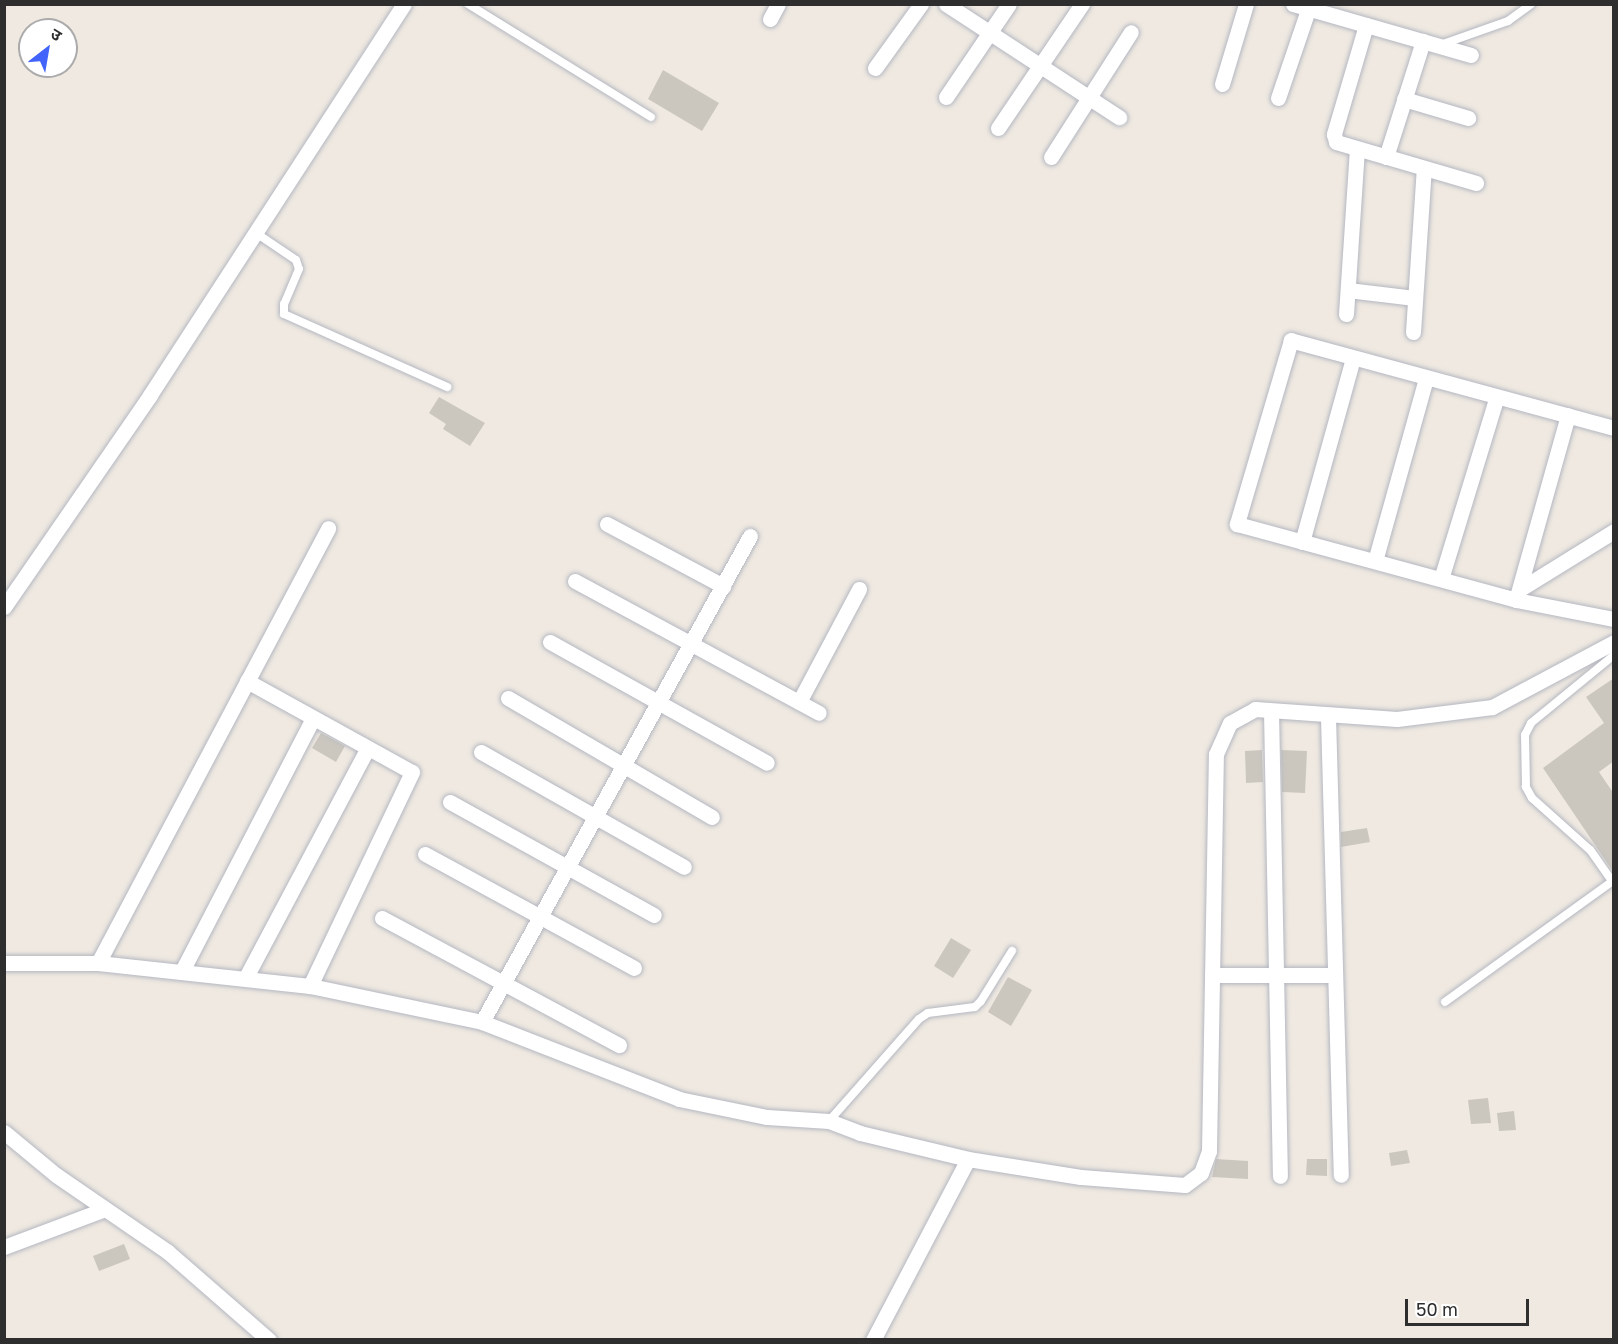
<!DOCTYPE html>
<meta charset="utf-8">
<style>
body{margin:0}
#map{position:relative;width:1618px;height:1344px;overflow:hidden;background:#efe9e1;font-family:"Golos Text","Noto Sans Devanagari",sans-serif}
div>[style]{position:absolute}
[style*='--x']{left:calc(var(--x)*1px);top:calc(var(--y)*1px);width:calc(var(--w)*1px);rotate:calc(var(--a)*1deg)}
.building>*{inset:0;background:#cbc7bf}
.roads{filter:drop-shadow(0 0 2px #b4b7c1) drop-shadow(0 0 2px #b4b7c1)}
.lane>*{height:8px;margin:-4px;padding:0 4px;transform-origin:4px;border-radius:4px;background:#fff}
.street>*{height:15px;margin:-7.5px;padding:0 7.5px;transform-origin:7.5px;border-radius:7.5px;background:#fff}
span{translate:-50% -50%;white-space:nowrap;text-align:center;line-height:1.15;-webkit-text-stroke:6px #fff;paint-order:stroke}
.frame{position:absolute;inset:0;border:6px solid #2e2e2e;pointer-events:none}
.north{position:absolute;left:18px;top:18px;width:60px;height:60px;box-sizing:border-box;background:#fff;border:2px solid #ababab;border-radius:50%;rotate:31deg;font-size:16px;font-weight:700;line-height:24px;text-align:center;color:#2e2e2e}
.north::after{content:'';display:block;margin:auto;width:21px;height:27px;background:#4264fb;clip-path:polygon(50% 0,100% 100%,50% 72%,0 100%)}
.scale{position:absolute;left:1405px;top:1299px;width:124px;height:27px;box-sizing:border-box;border:3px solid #2e2e2e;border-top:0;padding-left:8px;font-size:18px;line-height:21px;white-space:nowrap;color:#2e2e2e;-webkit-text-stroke:4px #fff;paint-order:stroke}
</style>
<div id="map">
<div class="building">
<i style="clip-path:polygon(663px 70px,719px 103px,702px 131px,648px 99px)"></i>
<i style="clip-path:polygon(439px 397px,485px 423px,470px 446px,443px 429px,446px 424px,429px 413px)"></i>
<i style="clip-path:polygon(1614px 678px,1614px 761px,1599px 772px,1614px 794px,1614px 873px,1543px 768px,1604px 723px,1586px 697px)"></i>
<i style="clip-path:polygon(321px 733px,345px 746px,336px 762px,312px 748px)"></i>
<i style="clip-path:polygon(1262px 750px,1263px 782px,1246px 783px,1245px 751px)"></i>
<i style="clip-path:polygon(1281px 750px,1307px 751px,1305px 793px,1282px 792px)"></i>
<i style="clip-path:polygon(1367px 828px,1370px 842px,1341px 847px,1341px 832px)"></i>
<i style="clip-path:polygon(951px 938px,971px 950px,953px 978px,934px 966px)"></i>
<i style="clip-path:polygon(1008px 977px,1032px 990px,1011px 1026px,988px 1012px)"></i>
<i style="clip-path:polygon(1488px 1098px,1491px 1123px,1471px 1124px,1468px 1100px)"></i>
<i style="clip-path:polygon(1514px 1111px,1516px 1130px,1499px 1131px,1497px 1113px)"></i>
<i style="clip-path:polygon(1407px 1150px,1410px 1163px,1391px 1166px,1389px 1153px)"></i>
<i style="clip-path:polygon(1216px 1159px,1248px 1161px,1248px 1179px,1212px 1177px)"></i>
<i style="clip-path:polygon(1307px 1159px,1327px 1159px,1327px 1176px,1306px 1175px)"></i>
<i style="clip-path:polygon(124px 1244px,130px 1259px,99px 1271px,93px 1256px)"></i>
</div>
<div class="roads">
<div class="lane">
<i style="--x:468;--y:4;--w:215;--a:31.7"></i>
<i style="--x:1443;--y:44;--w:69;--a:-19.5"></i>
<i style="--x:1508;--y:21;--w:29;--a:-36"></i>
<i style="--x:256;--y:233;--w:48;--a:34"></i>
<i style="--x:296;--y:260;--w:9;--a:72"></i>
<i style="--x:299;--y:269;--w:38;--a:113"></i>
<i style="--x:284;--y:304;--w:10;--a:90"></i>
<i style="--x:284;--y:314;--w:179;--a:24.1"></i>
<i style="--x:1612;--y:881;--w:38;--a:-125"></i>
<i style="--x:1590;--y:850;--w:78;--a:-138.1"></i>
<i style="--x:1532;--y:798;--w:13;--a:-119"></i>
<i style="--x:1526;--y:787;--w:52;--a:-91.1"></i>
<i style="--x:1525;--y:735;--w:13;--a:-63"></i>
<i style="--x:1531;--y:723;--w:107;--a:-39.3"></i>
<i style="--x:1445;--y:1002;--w:208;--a:-35.8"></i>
<i style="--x:829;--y:1121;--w:136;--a:-48.6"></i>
<i style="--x:919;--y:1019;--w:11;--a:-34"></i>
<i style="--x:928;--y:1013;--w:47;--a:-7.3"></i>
<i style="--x:975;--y:1007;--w:8;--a:-45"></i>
<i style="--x:981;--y:1001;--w:59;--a:-58.2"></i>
</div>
<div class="street">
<i style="--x:946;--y:4;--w:207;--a:33.2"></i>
<i style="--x:1293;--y:4;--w:185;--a:16"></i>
<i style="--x:770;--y:19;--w:17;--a:-62"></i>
<i style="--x:1366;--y:25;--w:114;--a:106.4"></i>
<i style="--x:1334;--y:134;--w:8;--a:76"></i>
<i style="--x:1336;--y:142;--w:146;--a:16.3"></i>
<i style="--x:875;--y:68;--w:79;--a:-54.3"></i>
<i style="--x:1222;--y:84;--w:84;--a:-73.3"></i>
<i style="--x:946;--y:97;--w:112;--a:-55.9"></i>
<i style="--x:1278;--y:98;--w:99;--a:-71.2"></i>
<i style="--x:1404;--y:99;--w:67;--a:16.5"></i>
<i style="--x:998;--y:128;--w:150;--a:-55.9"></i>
<i style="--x:1051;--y:157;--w:148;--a:-57.4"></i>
<i style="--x:1386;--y:157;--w:122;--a:-72.3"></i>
<i style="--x:1348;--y:290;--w:67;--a:6.8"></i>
<i style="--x:1346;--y:314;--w:165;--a:-86.2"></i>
<i style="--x:1413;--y:332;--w:164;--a:-86.2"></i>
<i style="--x:1614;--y:428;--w:335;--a:-164.8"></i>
<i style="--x:1291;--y:340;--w:192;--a:106.4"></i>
<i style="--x:1237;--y:524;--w:289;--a:15.2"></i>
<i style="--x:1516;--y:600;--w:100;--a:11"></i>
<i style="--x:607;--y:524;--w:132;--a:28.1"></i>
<i style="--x:1302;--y:542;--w:191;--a:-74.5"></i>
<i style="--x:1375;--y:561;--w:190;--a:-74.4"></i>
<i style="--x:1441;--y:579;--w:188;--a:-73"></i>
<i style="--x:575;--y:581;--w:277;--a:28.4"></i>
<i style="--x:1522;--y:588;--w:108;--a:-31.8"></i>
<i style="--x:1516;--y:600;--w:192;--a:-74.3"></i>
<i style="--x:4;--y:607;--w:257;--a:-55.4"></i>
<i style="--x:150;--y:395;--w:466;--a:-57"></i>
<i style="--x:550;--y:642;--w:248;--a:29.1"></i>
<i style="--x:247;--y:681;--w:188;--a:28.9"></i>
<i style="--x:412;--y:772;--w:237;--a:115.5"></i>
<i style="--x:508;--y:698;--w:236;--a:30.3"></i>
<i style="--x:799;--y:702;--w:128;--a:-62"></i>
<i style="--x:1271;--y:711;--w:465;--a:88.9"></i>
<i style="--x:1328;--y:717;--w:458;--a:88.4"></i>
<i style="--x:481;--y:752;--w:233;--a:29.5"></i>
<i style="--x:450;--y:802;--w:233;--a:29"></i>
<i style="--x:425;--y:854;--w:238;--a:28.6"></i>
<i style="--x:382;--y:918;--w:269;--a:28.2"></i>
<i style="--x:4;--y:963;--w:94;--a:0"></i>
<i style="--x:98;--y:963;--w:213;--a:6.2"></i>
<i style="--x:310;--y:986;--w:176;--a:11.8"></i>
<i style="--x:482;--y:1022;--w:212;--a:21.3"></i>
<i style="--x:679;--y:1099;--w:90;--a:11.6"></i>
<i style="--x:767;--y:1117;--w:62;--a:3.7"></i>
<i style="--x:829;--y:1121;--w:33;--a:21"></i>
<i style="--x:860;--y:1133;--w:111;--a:13.5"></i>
<i style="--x:968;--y:1159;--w:114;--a:9.1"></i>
<i style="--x:1081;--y:1177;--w:104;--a:4.4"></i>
<i style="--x:1185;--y:1185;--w:20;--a:-37"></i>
<i style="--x:1201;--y:1173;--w:23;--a:-70"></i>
<i style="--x:1209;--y:1151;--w:397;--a:-89"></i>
<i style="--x:1216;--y:754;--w:34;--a:-66"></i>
<i style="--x:1230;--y:723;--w:29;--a:-29"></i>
<i style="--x:1255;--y:709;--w:142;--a:4"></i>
<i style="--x:1397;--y:719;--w:96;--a:-7.2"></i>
<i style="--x:1492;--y:707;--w:138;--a:-28"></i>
<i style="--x:98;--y:963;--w:492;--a:-62.1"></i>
<i style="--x:182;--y:971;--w:285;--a:-62.6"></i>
<i style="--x:1212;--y:975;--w:123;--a:0"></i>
<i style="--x:246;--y:977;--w:259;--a:-62"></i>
<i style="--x:482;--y:1022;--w:555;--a:-61.13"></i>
<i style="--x:4;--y:1132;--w:67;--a:39.6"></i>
<i style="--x:56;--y:1175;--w:136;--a:34.5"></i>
<i style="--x:168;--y:1252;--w:134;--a:41.1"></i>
<i style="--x:4;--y:1247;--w:108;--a:-20.6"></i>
<i style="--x:873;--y:1340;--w:204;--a:-62.3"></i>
</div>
</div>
<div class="frame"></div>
<div class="north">उ</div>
<div class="scale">50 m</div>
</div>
